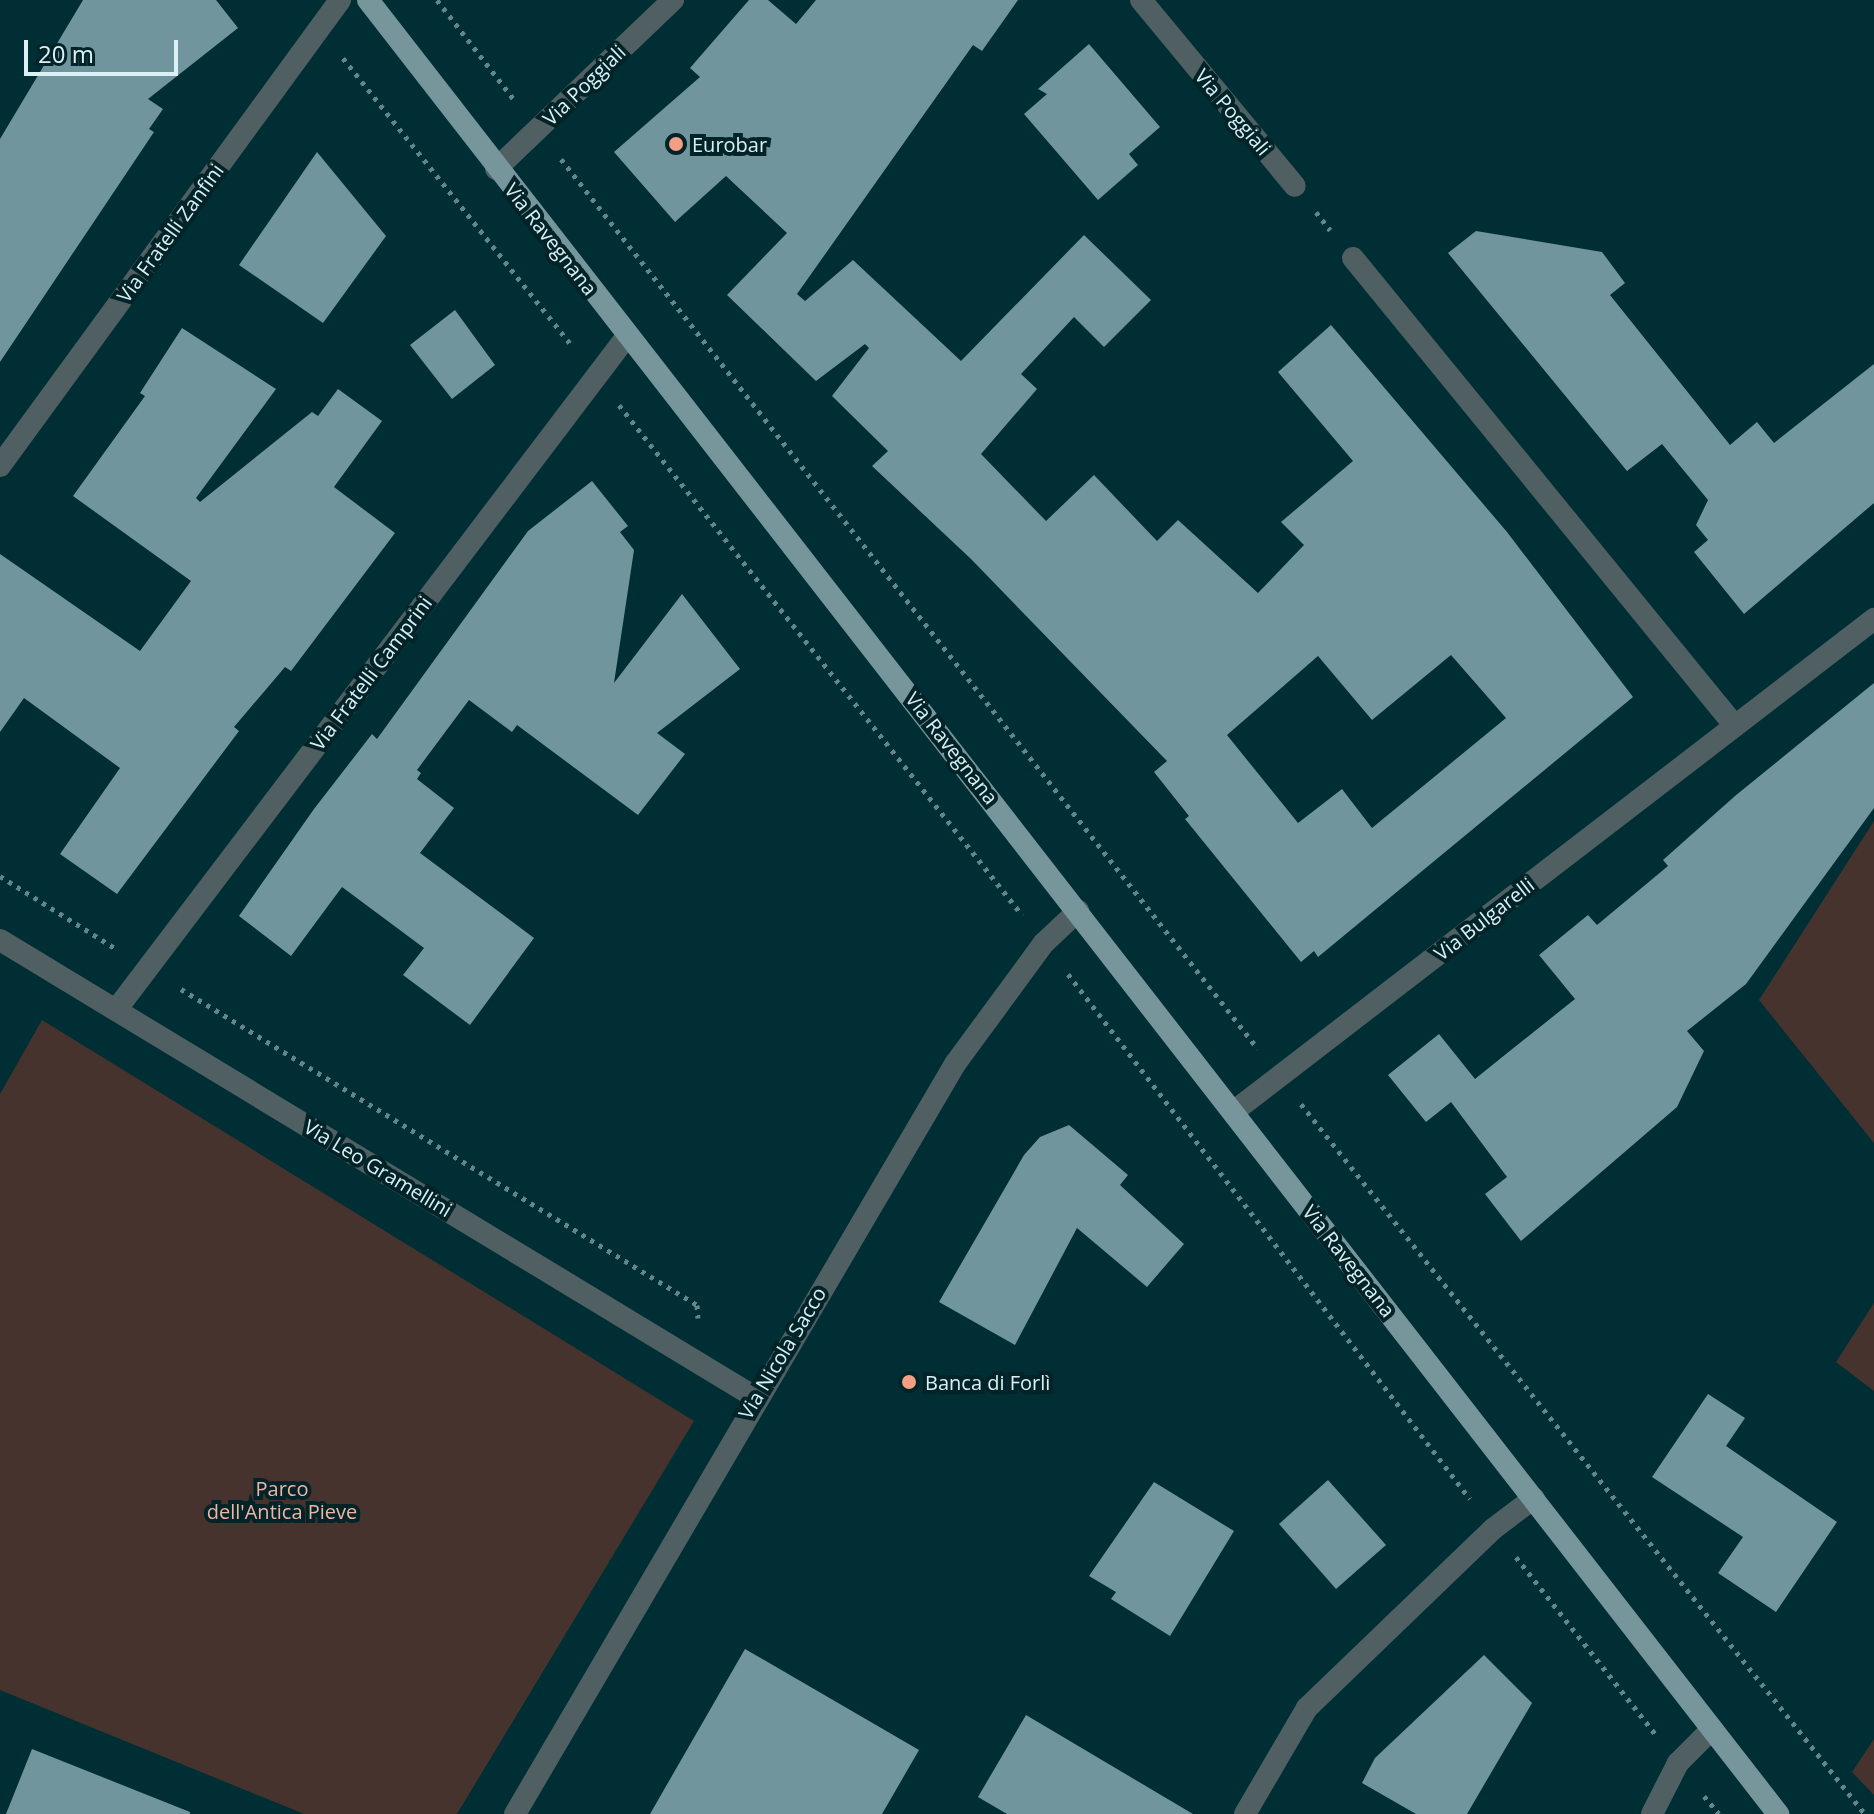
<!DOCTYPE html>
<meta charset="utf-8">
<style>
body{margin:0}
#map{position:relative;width:1874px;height:1814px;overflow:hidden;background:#002e35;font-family:"Open Sans",sans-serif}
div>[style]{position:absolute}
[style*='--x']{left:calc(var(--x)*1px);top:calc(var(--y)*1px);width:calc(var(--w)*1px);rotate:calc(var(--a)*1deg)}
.green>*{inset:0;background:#47332d}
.building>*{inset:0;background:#70959c}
.path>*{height:5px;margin-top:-2.5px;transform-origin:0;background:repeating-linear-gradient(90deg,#63868c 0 4px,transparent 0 10px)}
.service>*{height:22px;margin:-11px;padding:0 11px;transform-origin:11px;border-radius:11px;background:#505f62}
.minor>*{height:22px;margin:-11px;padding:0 11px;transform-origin:11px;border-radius:11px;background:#505f62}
.primary>*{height:22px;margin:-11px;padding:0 11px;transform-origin:11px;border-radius:11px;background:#77969c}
.dots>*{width:22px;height:22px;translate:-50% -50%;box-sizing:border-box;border:4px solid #022328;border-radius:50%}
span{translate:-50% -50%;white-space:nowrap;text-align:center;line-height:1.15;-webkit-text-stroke:8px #022328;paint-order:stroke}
.street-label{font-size:20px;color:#daf0f4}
.poi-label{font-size:20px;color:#daf0f4}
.left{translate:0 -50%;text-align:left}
.park-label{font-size:20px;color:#eeb5a2}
.scale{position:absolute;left:24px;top:40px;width:154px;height:36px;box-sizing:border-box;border:4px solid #daf0f4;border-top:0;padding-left:10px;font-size:24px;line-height:28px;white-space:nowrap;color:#daf0f4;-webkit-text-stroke:6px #022328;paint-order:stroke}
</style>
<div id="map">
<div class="green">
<i style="clip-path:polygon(1874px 821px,1874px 1143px,1759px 1000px)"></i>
<i style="clip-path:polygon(42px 1020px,694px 1421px,457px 1814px,304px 1814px,0 1690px,0 1094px)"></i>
<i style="clip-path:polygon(1874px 1303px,1874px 1391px,1836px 1362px)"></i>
<i style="clip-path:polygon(1874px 1739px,1874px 1795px,1852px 1772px)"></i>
</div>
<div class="building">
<i style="clip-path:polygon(83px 0,216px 0,238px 28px,148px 99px,163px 109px,149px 129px,154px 132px,0 362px,0 139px)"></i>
<i style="clip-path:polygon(evenodd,749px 0,768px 0,796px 24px,816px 0,1018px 0,982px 51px,973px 45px,797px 294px,805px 301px,853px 260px,961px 361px,1084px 235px,1151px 300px,1104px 347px,1074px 317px,1021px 374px,1037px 389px,981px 454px,1046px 521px,1094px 475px,1157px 541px,1178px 520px,1258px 593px,1304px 545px,1281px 522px,1353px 461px,1278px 372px,1331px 325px,1507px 532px,1633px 697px,1318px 957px,1314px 951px,1301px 962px,1185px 819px,1189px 816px,1154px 772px,1167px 761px,971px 559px,872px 466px,888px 451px,832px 396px,869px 348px,865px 344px,816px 381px,727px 295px,787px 233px,726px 176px,675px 222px,614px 152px,700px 77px,690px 68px,749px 0,1451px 655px,1506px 718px,1372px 828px,1342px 789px,1298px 823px,1227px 735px,1318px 656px,1372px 720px,1451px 655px)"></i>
<i style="clip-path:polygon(1089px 44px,1160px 127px,1129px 154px,1138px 165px,1098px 200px,1024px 114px,1047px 94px,1038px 89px)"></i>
<i style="clip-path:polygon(317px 152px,386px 236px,323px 323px,239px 265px)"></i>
<i style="clip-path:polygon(1476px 231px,1602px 252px,1625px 283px,1610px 295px,1730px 445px,1757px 422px,1774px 443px,1874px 364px,1874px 503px,1744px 614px,1694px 552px,1708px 540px,1696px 525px,1708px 500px,1662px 444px,1627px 471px,1448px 253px)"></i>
<i style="clip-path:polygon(455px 310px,495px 365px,452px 399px,410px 345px)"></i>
<i style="clip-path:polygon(182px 328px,276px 389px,196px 498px,200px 502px,312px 412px,318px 416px,338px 389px,382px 421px,334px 487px,395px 533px,291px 671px,285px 667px,234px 727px,239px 731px,117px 894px,60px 854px,120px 768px,24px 698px,0 732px,0 554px,140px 651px,191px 581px,73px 496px,145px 396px,140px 393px)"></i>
<i style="clip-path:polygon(592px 481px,628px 526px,620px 532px,634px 550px,614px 683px,682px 594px,740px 669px,657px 733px,685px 754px,638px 815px,517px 725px,512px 732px,469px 700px,417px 770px,421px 773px,417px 779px,454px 808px,420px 853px,534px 938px,470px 1025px,403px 975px,424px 948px,342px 887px,291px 956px,239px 916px,314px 809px,372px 734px,377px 739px,528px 531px)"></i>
<i style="clip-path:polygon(1874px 683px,1874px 808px,1746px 984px,1687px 1031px,1704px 1051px,1677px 1107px,1521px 1241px,1485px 1194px,1507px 1177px,1451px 1102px,1426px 1122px,1388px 1075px,1439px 1034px,1475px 1079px,1511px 1050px,1575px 999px,1539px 955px,1588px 915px,1597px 925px,1668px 866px,1663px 860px,1735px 796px)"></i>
<i style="clip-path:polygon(1069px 1125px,1128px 1175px,1120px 1185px,1184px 1244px,1147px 1287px,1077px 1228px,1015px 1345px,939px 1302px,1024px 1155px,1040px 1137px)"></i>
<i style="clip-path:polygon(1708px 1394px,1745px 1418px,1726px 1446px,1837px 1522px,1776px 1612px,1718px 1573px,1743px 1537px,1652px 1477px)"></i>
<i style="clip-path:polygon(1328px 1480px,1386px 1545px,1336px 1589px,1279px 1524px)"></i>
<i style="clip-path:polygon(1154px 1482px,1234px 1531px,1170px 1636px,1111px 1599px,1116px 1592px,1089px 1576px)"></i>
<i style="clip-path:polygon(745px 1649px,919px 1750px,882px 1814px,650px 1814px)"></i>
<i style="clip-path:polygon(1484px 1655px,1532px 1703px,1467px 1814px,1416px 1814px,1362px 1783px,1375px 1758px)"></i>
<i style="clip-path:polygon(1026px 1715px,1193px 1814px,1007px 1814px,978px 1797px)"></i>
<i style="clip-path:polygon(32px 1749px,190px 1812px,190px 1814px,6px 1814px)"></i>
</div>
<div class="path">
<i style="--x:437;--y:0;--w:128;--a:52.3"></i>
<i style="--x:343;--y:58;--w:369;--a:51.5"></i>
<i style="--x:561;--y:159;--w:1130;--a:51.93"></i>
<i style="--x:1316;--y:212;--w:23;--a:52"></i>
<i style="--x:619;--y:405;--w:650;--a:51.68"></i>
<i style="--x:0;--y:876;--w:139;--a:32.1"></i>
<i style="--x:1068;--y:974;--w:661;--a:52.56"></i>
<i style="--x:181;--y:989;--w:605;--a:31.48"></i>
<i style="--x:697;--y:1305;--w:13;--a:86"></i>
<i style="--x:1301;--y:1104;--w:907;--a:51.54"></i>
<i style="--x:1516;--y:1557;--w:226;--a:51.8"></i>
<i style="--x:1704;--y:1796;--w:23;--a:50"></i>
</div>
<div class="service">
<i style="--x:1245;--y:1814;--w:123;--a:-59.7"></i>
<i style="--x:1307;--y:1708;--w:258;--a:-43.9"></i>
<i style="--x:1493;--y:1529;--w:51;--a:-37.1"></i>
<i style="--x:1652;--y:1814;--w:57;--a:-63"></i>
<i style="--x:1678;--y:1763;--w:48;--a:-45"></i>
</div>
<div class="minor">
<i style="--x:1141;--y:0;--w:241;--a:50.4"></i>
<i style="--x:496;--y:169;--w:245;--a:-43.7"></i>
<i style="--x:1353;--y:258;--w:604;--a:50.78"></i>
<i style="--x:0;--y:466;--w:577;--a:-53.88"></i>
<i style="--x:0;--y:940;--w:883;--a:31.19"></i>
<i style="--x:116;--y:1010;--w:846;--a:-52.83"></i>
<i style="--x:1233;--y:1112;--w:809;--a:-37.56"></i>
<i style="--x:515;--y:1814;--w:870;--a:-59.6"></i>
<i style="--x:955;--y:1064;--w:150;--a:-53.7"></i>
<i style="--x:1044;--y:943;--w:47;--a:-43.3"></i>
</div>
<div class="primary">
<i style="--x:368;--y:0;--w:2298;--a:52.14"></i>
</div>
<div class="dots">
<i style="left:676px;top:144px;background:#f39f84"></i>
<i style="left:909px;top:1382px;background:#f39f84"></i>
</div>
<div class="street-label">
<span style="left:584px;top:85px;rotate:-44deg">Via Poggiali</span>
<span style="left:1233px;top:112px;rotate:50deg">Via Poggiali</span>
<span style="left:170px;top:233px;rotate:-54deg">Via Fratelli Zanfini</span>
<span style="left:551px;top:239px;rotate:52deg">Via Ravegnana</span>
<span style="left:371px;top:673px;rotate:-53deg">Via Fratelli Camprini</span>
<span style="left:952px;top:748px;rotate:52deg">Via Ravegnana</span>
<span style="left:1484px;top:919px;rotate:-38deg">Via Bulgarelli</span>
<span style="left:378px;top:1168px;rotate:31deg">Via Leo Gramellini</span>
<span style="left:1349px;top:1261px;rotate:52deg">Via Ravegnana</span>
<span style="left:782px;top:1353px;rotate:-59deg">Via Nicola Sacco</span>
</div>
<div class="poi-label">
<span class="left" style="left:692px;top:144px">Eurobar</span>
<span class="left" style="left:925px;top:1382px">Banca di Forlì</span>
</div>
<div class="park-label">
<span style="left:282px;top:1500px">Parco<br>dell'Antica Pieve</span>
</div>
<div class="scale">20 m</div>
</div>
